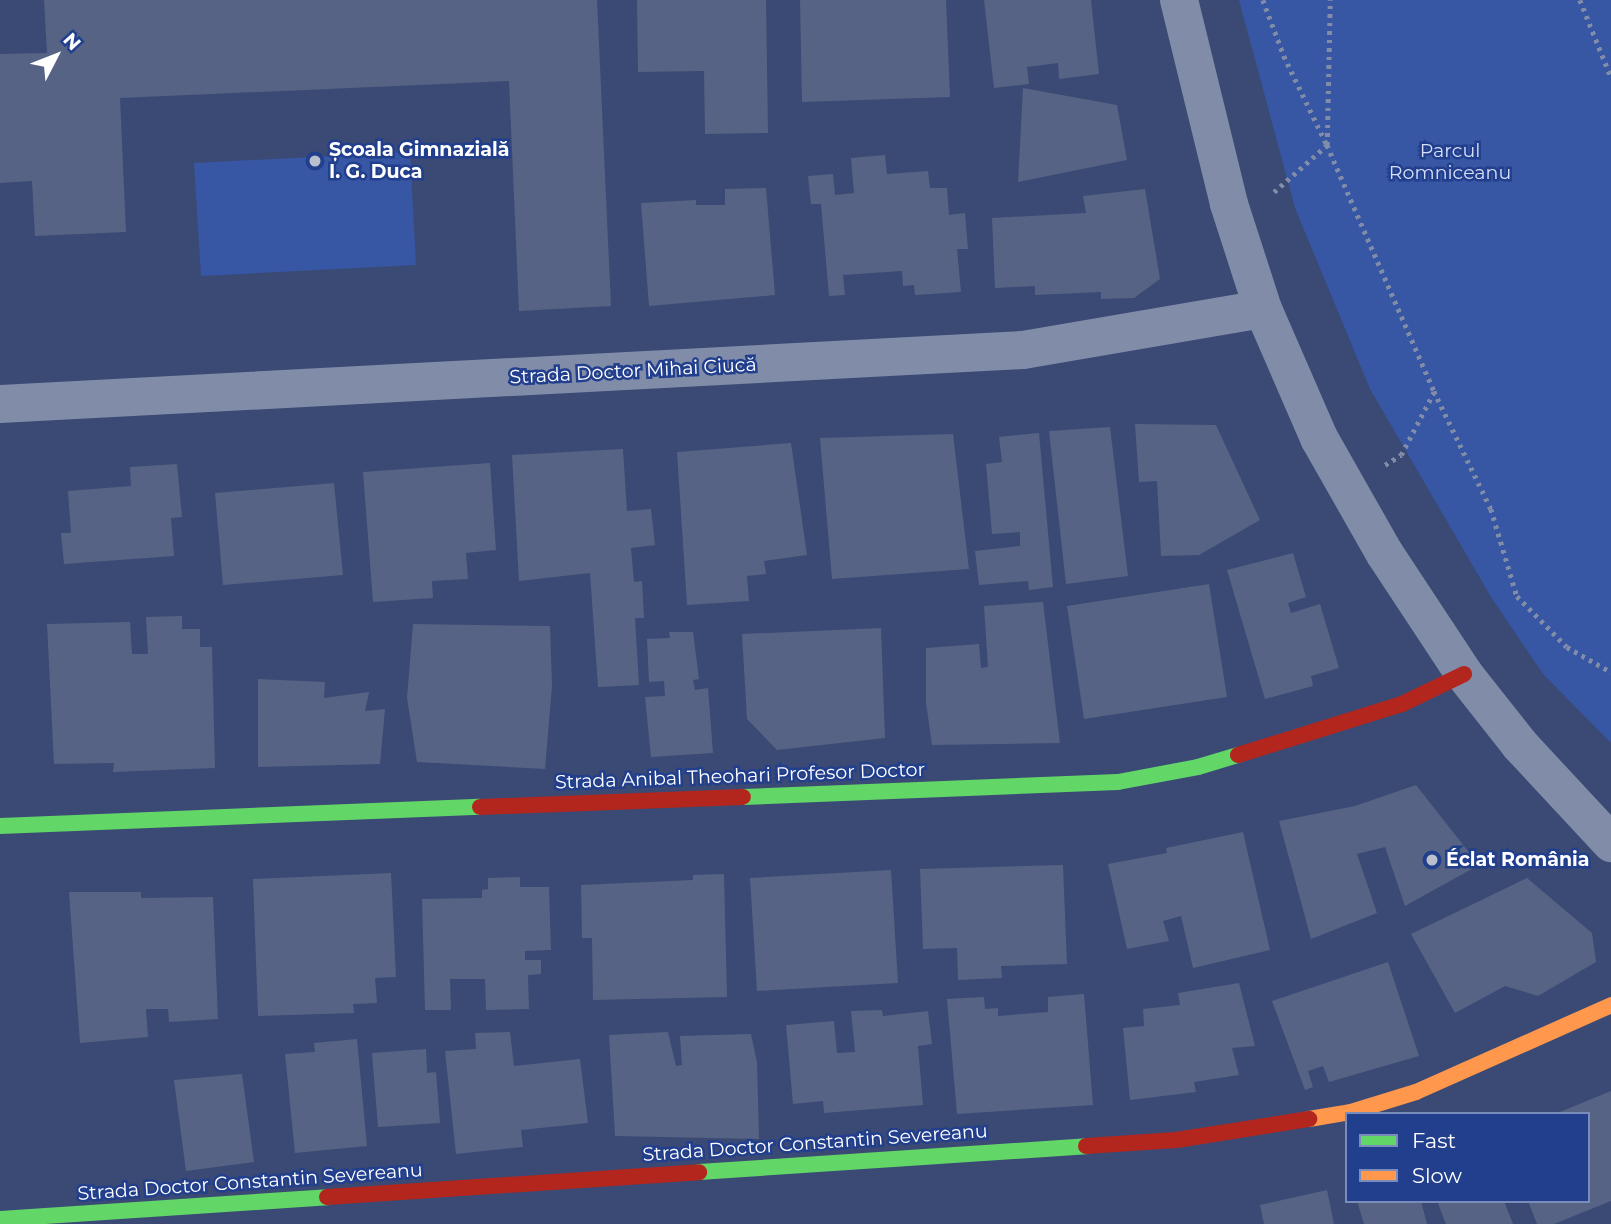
<!DOCTYPE html>
<meta charset="utf-8">
<style>
body{margin:0}
#map{position:relative;width:1611px;height:1224px;overflow:hidden;background:#3a4a74;font-family:Montserrat,sans-serif}
div>[style]{position:absolute}
[style*='--x']{left:calc(var(--x)*1px);top:calc(var(--y)*1px);width:calc(var(--w)*1px);rotate:calc(var(--a)*1deg)}
.green>*{inset:0;background:#3756a3}
.building>*{inset:0;background:#566384}
.path>*{height:4.5px;margin-top:-2.25px;transform-origin:0;background:repeating-linear-gradient(90deg,#818ca8 0 3.5px,transparent 0 8.5px)}
.street>*{height:38px;margin:-19px;padding:0 19px;transform-origin:19px;border-radius:19px;background:#818ca8}
.fast>*{height:16px;margin:-8px;padding:0 8px;transform-origin:8px;border-radius:8px;background:#63d668}
.slow>*{height:16px;margin:-8px;padding:0 8px;transform-origin:8px;border-radius:8px;background:#ff974d}
.jam>*{height:16px;margin:-8px;padding:0 8px;transform-origin:8px;border-radius:8px;background:#b3261e}
.dots>*{width:19px;height:19px;translate:-50% -50%;box-sizing:border-box;border:4px solid #223f8d;border-radius:50%}
span{translate:-50% -50%;white-space:nowrap;text-align:center;line-height:1.15;-webkit-text-stroke:5px #223f8d;paint-order:stroke}
.poi-label{font-size:19px;color:#fff;font-weight:700}
.left{translate:0 -50%;text-align:left}
.park-label{font-size:19px;color:#d5dff8}
.street-label{font-size:19px;color:#fff}
.legend{position:absolute;left:1345px;top:1112px;width:245px;height:91px;box-sizing:border-box;background:#223f8d;border:2px solid #7a8cbb;margin:0;padding:9px 12px;list-style:none;font-size:21px;color:#fff}
.legend li{display:flex;align-items:center;gap:14px;height:35px}
.legend b{width:35px;border:2px solid #7a8cbb}
.north{position:absolute;left:21px;top:21px;width:70px;height:70px;-webkit-text-stroke:5px #223f8d;paint-order:stroke;rotate:48deg;font-size:19px;font-weight:700;line-height:28px;text-align:center;color:#fff}
.north::after{content:'';display:block;margin:auto;width:24px;height:32px;background:#fff;clip-path:polygon(50% 0,100% 100%,50% 72%,0 100%)}
</style>
<div id="map">
<div class="green">
<i style="clip-path:polygon(1239px 0,1611px 0,1611px 743px,1543px 674px,1491px 597px,1370px 389px,1295px 208px)"></i>
<i style="clip-path:polygon(410px 152px,416px 265px,201px 276px,194px 163px)"></i>
</div>
<div class="building">
<i style="clip-path:polygon(44px 0,597px 0,611px 306px,519px 311px,509px 81px,120px 98px,126px 232px,35px 236px,32px 181px,0 183px,0 54px,47px 53px)"></i>
<i style="clip-path:polygon(637px 0,766px 0,768px 133px,705px 134px,704px 71px,638px 72px)"></i>
<i style="clip-path:polygon(800px 0,946px 0,950px 97px,802px 102px)"></i>
<i style="clip-path:polygon(984px 0,1091px 0,1099px 74px,1059px 79px,1058px 63px,1027px 67px,1029px 84px,994px 88px)"></i>
<i style="clip-path:polygon(1023px 88px,1117px 105px,1127px 160px,1018px 182px)"></i>
<i style="clip-path:polygon(885px 155px,887px 174px,928px 171px,930px 188px,947px 188px,949px 215px,965px 213px,968px 249px,957px 249px,961px 292px,915px 295px,914px 285px,903px 286px,902px 271px,843px 275px,845px 295px,829px 296px,821px 204px,811px 204px,808px 176px,833px 174px,835px 195px,854px 193px,851px 158px)"></i>
<i style="clip-path:polygon(766px 188px,775px 295px,649px 306px,641px 203px,696px 200px,696px 205px,725px 205px,725px 189px)"></i>
<i style="clip-path:polygon(1145px 189px,1160px 279px,1134px 298px,1101px 299px,1101px 292px,1035px 295px,1035px 286px,995px 288px,992px 218px,1086px 213px,1083px 196px)"></i>
<i style="clip-path:polygon(1135px 424px,1216px 425px,1260px 520px,1199px 555px,1161px 556px,1157px 481px,1139px 482px)"></i>
<i style="clip-path:polygon(1110px 427px,1128px 576px,1066px 584px,1049px 431px)"></i>
<i style="clip-path:polygon(1039px 433px,1053px 587px,1029px 590px,1028px 581px,979px 585px,975px 551px,1020px 546px,1020px 532px,992px 534px,986px 464px,1002px 462px,999px 437px)"></i>
<i style="clip-path:polygon(953px 434px,969px 569px,832px 579px,820px 438px)"></i>
<i style="clip-path:polygon(791px 443px,807px 555px,764px 561px,766px 574px,747px 576px,749px 601px,687px 605px,677px 452px)"></i>
<i style="clip-path:polygon(623px 449px,627px 511px,651px 509px,655px 545px,631px 548px,634px 582px,642px 581px,644px 618px,635px 618px,639px 685px,598px 687px,590px 573px,519px 581px,512px 455px)"></i>
<i style="clip-path:polygon(490px 463px,496px 550px,466px 553px,468px 579px,432px 581px,433px 598px,373px 602px,363px 472px)"></i>
<i style="clip-path:polygon(177px 464px,182px 517px,171px 518px,174px 556px,64px 564px,61px 533px,71px 533px,68px 491px,131px 486px,130px 467px)"></i>
<i style="clip-path:polygon(334px 483px,343px 575px,223px 585px,215px 493px)"></i>
<i style="clip-path:polygon(1293px 553px,1306px 597px,1288px 603px,1291px 613px,1320px 604px,1339px 668px,1311px 676px,1313px 686px,1265px 699px,1227px 570px)"></i>
<i style="clip-path:polygon(1209px 584px,1227px 697px,1084px 719px,1067px 606px)"></i>
<i style="clip-path:polygon(1043px 602px,1060px 743px,932px 745px,926px 703px,926px 648px,979px 644px,981px 668px,988px 667px,984px 606px)"></i>
<i style="clip-path:polygon(182px 616px,182px 629px,200px 629px,200px 647px,212px 647px,215px 768px,113px 772px,114px 763px,54px 764px,47px 624px,130px 622px,132px 654px,148px 654px,146px 617px)"></i>
<i style="clip-path:polygon(413px 624px,550px 626px,552px 686px,545px 769px,417px 762px,407px 698px)"></i>
<i style="clip-path:polygon(881px 628px,885px 738px,777px 750px,747px 719px,742px 634px)"></i>
<i style="clip-path:polygon(669px 632px,693px 632px,699px 679px,693px 680px,695px 690px,708px 688px,713px 753px,651px 757px,645px 697px,665px 696px,664px 681px,649px 682px,647px 639px,670px 638px)"></i>
<i style="clip-path:polygon(258px 679px,325px 682px,324px 698px,369px 692px,365px 711px,385px 709px,380px 764px,258px 767px)"></i>
<i style="clip-path:polygon(1416px 785px,1479px 865px,1405px 906px,1385px 847px,1357px 854px,1377px 913px,1311px 939px,1279px 821px,1355px 806px)"></i>
<i style="clip-path:polygon(1243px 832px,1270px 950px,1193px 968px,1181px 916px,1163px 921px,1169px 941px,1127px 949px,1108px 864px,1167px 853px,1166px 848px)"></i>
<i style="clip-path:polygon(1063px 865px,1067px 964px,1001px 966px,1002px 978px,958px 980px,957px 948px,923px 949px,920px 869px)"></i>
<i style="clip-path:polygon(891px 870px,898px 983px,757px 991px,750px 878px)"></i>
<i style="clip-path:polygon(391px 873px,396px 977px,375px 978px,377px 1003px,353px 1004px,354px 1013px,258px 1016px,253px 879px)"></i>
<i style="clip-path:polygon(724px 874px,727px 997px,593px 1000px,592px 938px,582px 938px,581px 885px,693px 880px,693px 875px)"></i>
<i style="clip-path:polygon(520px 877px,520px 887px,549px 887px,551px 950px,525px 951px,525px 960px,541px 960px,541px 974px,528px 975px,529px 1009px,486px 1010px,485px 979px,450px 979px,451px 1010px,425px 1010px,422px 899px,482px 898px,482px 890px,488px 889px,488px 878px)"></i>
<i style="clip-path:polygon(1527px 878px,1592px 933px,1596px 962px,1538px 996px,1505px 986px,1455px 1013px,1411px 934px)"></i>
<i style="clip-path:polygon(69px 892px,141px 892px,141px 898px,213px 897px,218px 1019px,169px 1022px,168px 1009px,146px 1009px,148px 1037px,80px 1043px)"></i>
<i style="clip-path:polygon(1388px 962px,1419px 1056px,1329px 1082px,1323px 1066px,1308px 1071px,1313px 1087px,1305px 1090px,1272px 1001px)"></i>
<i style="clip-path:polygon(1239px 983px,1255px 1046px,1232px 1048px,1239px 1075px,1194px 1082px,1196px 1092px,1130px 1100px,1123px 1028px,1144px 1026px,1143px 1009px,1180px 1005px,1178px 993px)"></i>
<i style="clip-path:polygon(1084px 994px,1093px 1105px,957px 1114px,947px 999px,984px 997px,985px 1009px,998px 1008px,998px 1016px,1048px 1012px,1048px 997px)"></i>
<i style="clip-path:polygon(882px 1010px,883px 1016px,928px 1011px,932px 1044px,918px 1046px,923px 1105px,824px 1113px,823px 1101px,793px 1104px,786px 1025px,834px 1021px,837px 1053px,855px 1052px,851px 1011px)"></i>
<i style="clip-path:polygon(510px 1032px,514px 1066px,580px 1059px,588px 1123px,521px 1130px,523px 1147px,456px 1154px,445px 1051px,476px 1049px,475px 1033px)"></i>
<i style="clip-path:polygon(668px 1032px,676px 1066px,682px 1065px,680px 1036px,751px 1034px,757px 1062px,759px 1139px,615px 1136px,609px 1035px)"></i>
<i style="clip-path:polygon(357px 1039px,367px 1146px,295px 1153px,285px 1054px,315px 1052px,314px 1043px)"></i>
<i style="clip-path:polygon(426px 1049px,427px 1073px,436px 1072px,440px 1123px,378px 1127px,372px 1053px)"></i>
<i style="clip-path:polygon(242px 1074px,254px 1162px,186px 1171px,174px 1080px)"></i>
<i style="clip-path:polygon(1611px 1091px,1611px 1201px,1554px 1224px,1537px 1224px,1528px 1201px,1588px 1201px,1588px 1114px,1555px 1114px)"></i>
<i style="clip-path:polygon(1327px 1190px,1334px 1224px,1264px 1224px,1260px 1205px)"></i>
<i style="clip-path:polygon(1357px 1201px,1421px 1201px,1427px 1224px,1364px 1224px)"></i>
<i style="clip-path:polygon(1437px 1201px,1504px 1201px,1513px 1224px,1446px 1224px)"></i>
</div>
<div class="path">
<i style="--x:1263;--y:0;--w:60;--a:69.4"></i>
<i style="--x:1284;--y:56;--w:99;--a:64.2"></i>
<i style="--x:1327;--y:145;--w:268;--a:66.5"></i>
<i style="--x:1434;--y:391;--w:131;--a:64.2"></i>
<i style="--x:1491;--y:509;--w:91;--a:73.4"></i>
<i style="--x:1517;--y:596;--w:71;--a:45.6"></i>
<i style="--x:1567;--y:647;--w:51;--a:29.6"></i>
<i style="--x:1580;--y:0;--w:83;--a:68.1"></i>
<i style="--x:1274;--y:192;--w:71;--a:-41.6"></i>
<i style="--x:1327;--y:145;--w:145;--a:-88.8"></i>
<i style="--x:1385;--y:465;--w:19;--a:-32"></i>
<i style="--x:1401;--y:455;--w:71;--a:-62.4"></i>
</div>
<div class="street">
<i style="--x:1179;--y:0;--w:210;--a:76.2"></i>
<i style="--x:1229;--y:204;--w:110;--a:72.1"></i>
<i style="--x:1263;--y:309;--w:141;--a:66.5"></i>
<i style="--x:1319;--y:438;--w:133;--a:60.4"></i>
<i style="--x:1385;--y:554;--w:144;--a:56.6"></i>
<i style="--x:1464;--y:674;--w:90;--a:51.7"></i>
<i style="--x:1520;--y:745;--w:134;--a:47.1"></i>
<i style="--x:0;--y:404;--w:1024;--a:-3.02"></i>
<i style="--x:1023;--y:350;--w:243;--a:-9.7"></i>
</div>
<div class="fast">
<i style="--x:743;--y:797;--w:375;--a:-2.3"></i>
<i style="--x:1118;--y:782;--w:81;--a:-10.6"></i>
<i style="--x:1198;--y:767;--w:42;--a:-16.7"></i>
<i style="--x:0;--y:826;--w:480;--a:-2.3"></i>
<i style="--x:699;--y:1172;--w:388;--a:-3.8"></i>
<i style="--x:0;--y:1219;--w:328;--a:-3.8"></i>
</div>
<div class="slow">
<i style="--x:1309;--y:1119;--w:43;--a:-9.5"></i>
<i style="--x:1351;--y:1112;--w:68;--a:-17.1"></i>
<i style="--x:1416;--y:1092;--w:214;--a:-24"></i>
</div>
<div class="jam">
<i style="--x:1238;--y:755;--w:172;--a:-17.3"></i>
<i style="--x:1402;--y:704;--w:69;--a:-25.8"></i>
<i style="--x:480;--y:807;--w:263;--a:-2.2"></i>
<i style="--x:1086;--y:1146;--w:90;--a:-3.8"></i>
<i style="--x:1176;--y:1140;--w:135;--a:-9"></i>
<i style="--x:327;--y:1197;--w:373;--a:-3.8"></i>
</div>
<div class="dots">
<i style="left:315px;top:161px;background:#bac0ce"></i>
<i style="left:1432px;top:860px;background:#bac0ce"></i>
</div>
<div class="poi-label">
<span class="left" style="left:329px;top:161px">Școala Gimnazială<br>I. G. Duca</span>
<span class="left" style="left:1446px;top:860px">Éclat România</span>
</div>
<div class="park-label">
<span style="left:1450px;top:162px">Parcul<br>Romniceanu</span>
</div>
<div class="street-label">
<span style="left:633px;top:371px;rotate:-3deg">Strada Doctor Mihai Ciucă</span>
<span style="left:740px;top:776px;rotate:-2deg">Strada Anibal Theohari Profesor Doctor</span>
<span style="left:815px;top:1143px;rotate:-4deg">Strada Doctor Constantin Severeanu</span>
<span style="left:250px;top:1182px;rotate:-4deg">Strada Doctor Constantin Severeanu</span>
</div>
<ul class="legend">
<li><b style="height:9px;background:#63d668"></b>Fast</li>
<li><b style="height:9px;background:#ff974d"></b>Slow</li>
</ul>
<div class="north">N</div>
</div>
